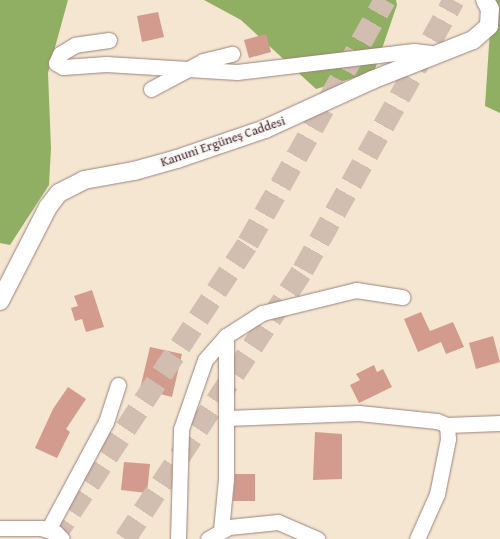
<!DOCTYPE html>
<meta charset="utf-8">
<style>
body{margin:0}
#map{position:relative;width:500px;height:539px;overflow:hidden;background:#f4e6d1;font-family:"Gentium Book Plus",serif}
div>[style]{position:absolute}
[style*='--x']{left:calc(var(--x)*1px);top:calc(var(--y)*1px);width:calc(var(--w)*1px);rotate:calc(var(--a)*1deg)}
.forest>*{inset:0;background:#90af62}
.building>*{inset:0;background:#d39b8d}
.trunk-tunnel>*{height:22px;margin-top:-11px;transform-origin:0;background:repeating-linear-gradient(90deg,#d2beb0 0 22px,transparent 0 33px)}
.roads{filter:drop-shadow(0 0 1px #9f827e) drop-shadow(0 0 1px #9f827e)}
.minor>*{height:15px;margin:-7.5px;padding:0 7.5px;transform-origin:7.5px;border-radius:7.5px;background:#fff}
.tertiary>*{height:18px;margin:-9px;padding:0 9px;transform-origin:9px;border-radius:9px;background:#fff}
span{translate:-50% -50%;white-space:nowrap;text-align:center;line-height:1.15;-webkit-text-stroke:3.5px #f6f6f2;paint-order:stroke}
.street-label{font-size:13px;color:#4a1f2b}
</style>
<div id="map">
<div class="forest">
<i style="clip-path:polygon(0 0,68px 0,48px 73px,51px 148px,49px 185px,10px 245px,0 243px)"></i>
<i style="clip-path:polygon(204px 0,396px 0,397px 5px,374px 72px,316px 89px,241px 20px)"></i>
<i style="clip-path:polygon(492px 0,500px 0,500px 113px,485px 106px)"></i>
</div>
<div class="building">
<i style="clip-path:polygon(158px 12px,164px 37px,142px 42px,137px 16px)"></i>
<i style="clip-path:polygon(266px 34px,271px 52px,249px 58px,244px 40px)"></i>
<i style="clip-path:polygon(92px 290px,104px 327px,86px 332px,82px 319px,75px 321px,71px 308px,78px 306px,74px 296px)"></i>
<i style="clip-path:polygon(421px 312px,430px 331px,453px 322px,464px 347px,446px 354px,441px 342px,418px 352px,404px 319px)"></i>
<i style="clip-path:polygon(493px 336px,500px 362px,476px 369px,469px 343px)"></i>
<i style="clip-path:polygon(150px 347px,182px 354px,172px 397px,140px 389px)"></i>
<i style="clip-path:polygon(374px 365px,377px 372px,383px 369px,392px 387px,359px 403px,350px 385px,360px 380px,356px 374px)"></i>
<i style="clip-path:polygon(68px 387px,86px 399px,66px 429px,70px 432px,57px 458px,35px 448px,53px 409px)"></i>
<i style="clip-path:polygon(315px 432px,342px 434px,342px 479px,313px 480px)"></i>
<i style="clip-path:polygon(124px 462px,150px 464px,147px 493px,121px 490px)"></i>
<i style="clip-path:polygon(235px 474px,255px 474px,255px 501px,233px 501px)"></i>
</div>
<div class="trunk-tunnel">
<i style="--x:53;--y:539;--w:354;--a:-56.6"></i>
<i style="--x:248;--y:243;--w:279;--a:-60.6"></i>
<i style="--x:125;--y:539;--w:323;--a:-56.5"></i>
<i style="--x:303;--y:270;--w:309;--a:-60.8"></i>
</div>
<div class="roads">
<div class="minor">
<i style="--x:109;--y:40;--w:34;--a:172"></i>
<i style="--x:75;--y:45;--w:17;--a:149"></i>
<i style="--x:60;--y:54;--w:10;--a:114"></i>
<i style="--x:56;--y:63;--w:8;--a:30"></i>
<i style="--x:63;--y:67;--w:43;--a:-4"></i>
<i style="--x:106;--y:64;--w:131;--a:3.5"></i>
<i style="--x:237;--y:72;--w:178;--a:-6.8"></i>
<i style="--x:414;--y:51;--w:25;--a:7"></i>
<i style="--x:151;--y:89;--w:59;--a:-28.3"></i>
<i style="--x:203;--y:61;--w:30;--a:-14"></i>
<i style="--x:226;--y:418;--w:133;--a:-2.2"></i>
<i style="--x:359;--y:413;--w:78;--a:5.9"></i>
<i style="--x:437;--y:421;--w:11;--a:22"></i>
<i style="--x:447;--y:425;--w:14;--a:86"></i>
<i style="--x:448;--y:439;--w:56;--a:101.3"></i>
<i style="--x:437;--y:494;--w:49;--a:114"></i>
<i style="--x:447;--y:425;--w:53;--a:-2.2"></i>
<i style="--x:0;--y:528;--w:41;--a:0"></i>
<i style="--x:41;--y:528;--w:16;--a:18"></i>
<i style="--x:56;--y:533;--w:8;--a:45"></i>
<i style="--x:48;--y:530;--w:123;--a:-61.8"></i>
<i style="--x:106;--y:422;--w:39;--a:-72"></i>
<i style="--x:221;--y:530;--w:51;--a:-84.4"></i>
<i style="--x:226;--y:479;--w:143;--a:-90"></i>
<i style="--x:226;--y:336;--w:43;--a:-32.6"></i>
<i style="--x:262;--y:313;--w:97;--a:-13.7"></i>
<i style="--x:356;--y:290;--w:47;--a:8.7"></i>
<i style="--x:178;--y:539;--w:110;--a:-88.4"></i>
<i style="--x:181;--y:429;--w:73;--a:-70.8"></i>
<i style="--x:205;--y:360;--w:32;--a:-49"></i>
<i style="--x:208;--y:539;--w:24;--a:-30"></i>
<i style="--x:229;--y:527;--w:49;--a:-5.8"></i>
<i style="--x:278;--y:522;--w:43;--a:23.6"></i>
</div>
<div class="tertiary">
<i style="--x:0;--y:301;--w:106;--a:-62.9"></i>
<i style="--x:48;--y:207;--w:18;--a:-52"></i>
<i style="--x:59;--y:193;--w:28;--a:-27"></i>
<i style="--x:84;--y:180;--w:51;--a:-10.2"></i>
<i style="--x:134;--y:171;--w:45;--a:-15.6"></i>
<i style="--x:177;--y:159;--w:93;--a:-18.8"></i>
<i style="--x:265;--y:129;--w:118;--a:-24.6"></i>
<i style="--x:372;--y:80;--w:109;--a:-21.6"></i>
<i style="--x:473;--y:40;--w:21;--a:-41"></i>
<i style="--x:489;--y:26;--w:17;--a:-87"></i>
<i style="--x:490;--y:9;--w:10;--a:-119"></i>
</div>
</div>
<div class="street-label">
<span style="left:223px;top:142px;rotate:-19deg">Kanuni Ergüneş Caddesi</span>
</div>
</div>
